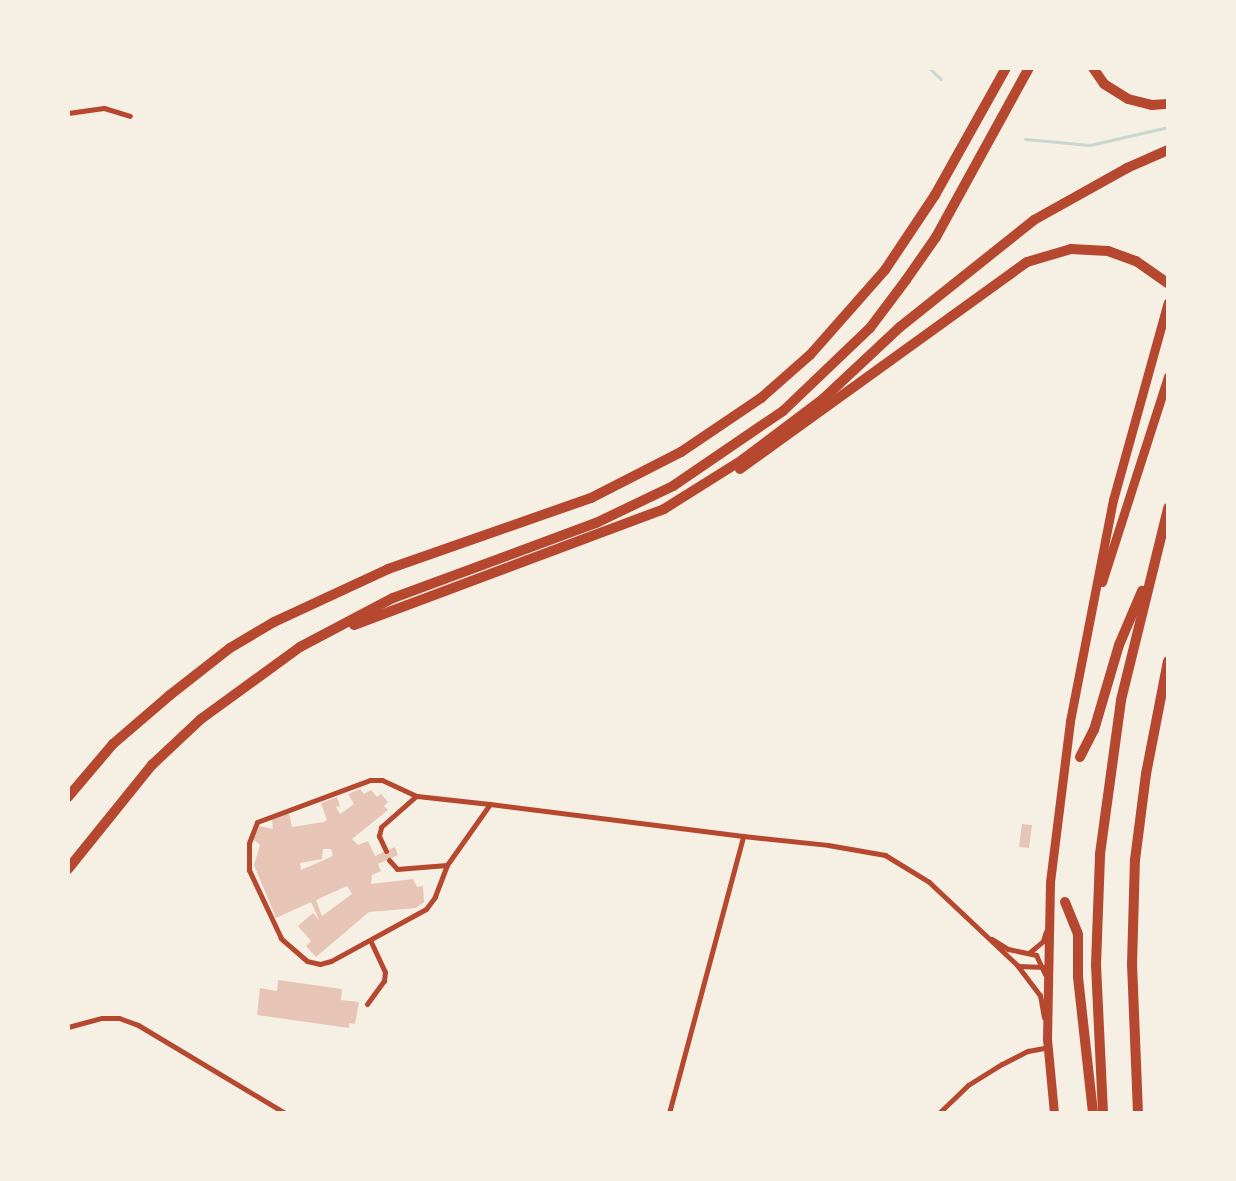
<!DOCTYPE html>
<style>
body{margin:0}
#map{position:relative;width:1236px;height:1181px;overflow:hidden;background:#f6efe4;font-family:"Sofia Sans Condensed",sans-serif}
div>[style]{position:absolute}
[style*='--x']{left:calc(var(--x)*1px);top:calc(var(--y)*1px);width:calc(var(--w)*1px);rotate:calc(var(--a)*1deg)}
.stream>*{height:3px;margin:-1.5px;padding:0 1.5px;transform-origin:1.5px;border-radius:1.5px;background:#c9d6d2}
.building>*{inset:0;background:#e6c5b7}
.minor>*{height:5px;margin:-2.5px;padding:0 2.5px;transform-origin:2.5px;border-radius:2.5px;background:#b5482f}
.trunk>*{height:9px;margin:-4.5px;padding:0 4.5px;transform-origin:4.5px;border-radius:4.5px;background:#b5482f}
.motorway>*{height:10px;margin:-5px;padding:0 5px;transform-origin:5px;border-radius:5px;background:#b5482f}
.rail>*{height:3px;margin:-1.5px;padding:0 1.5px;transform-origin:1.5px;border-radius:1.5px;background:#cf8b77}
span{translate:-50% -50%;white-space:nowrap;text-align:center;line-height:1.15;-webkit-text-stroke:6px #f6efe4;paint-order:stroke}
.frame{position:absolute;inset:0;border:70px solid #f6efe4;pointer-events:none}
</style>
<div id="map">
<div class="stream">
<i style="--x:929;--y:68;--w:16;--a:43"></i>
<i style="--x:1025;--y:139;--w:65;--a:5.3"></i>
<i style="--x:1090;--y:145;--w:80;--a:-13"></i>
</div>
<div class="building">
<i style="clip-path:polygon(evenodd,360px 789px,364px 794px,371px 790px,377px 797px,381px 794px,388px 802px,384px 806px,388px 810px,352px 839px,358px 845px,368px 841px,375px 856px,395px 847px,398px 855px,378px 864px,381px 871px,372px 875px,371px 884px,413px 879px,417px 887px,423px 886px,424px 902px,416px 908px,369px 912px,316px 957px,306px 946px,311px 941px,298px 926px,313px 913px,319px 920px,311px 902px,276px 918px,254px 865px,260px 845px,254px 840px,259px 826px,273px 829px,272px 819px,289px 813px,292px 827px,324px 822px,327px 820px,321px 803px,337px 797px,340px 806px,336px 807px,340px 814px,354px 804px,348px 794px,360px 789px,323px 849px,331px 849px,333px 856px,301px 870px,300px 863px,322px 859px,323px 849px,360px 789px,347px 886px,352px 894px,322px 916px,316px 900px,347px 886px)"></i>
<i style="clip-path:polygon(1022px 824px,1032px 825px,1029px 848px,1019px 847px)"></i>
<i style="clip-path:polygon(278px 980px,342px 989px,341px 1000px,359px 1002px,355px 1024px,349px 1023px,349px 1028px,257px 1015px,260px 988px,277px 991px)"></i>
</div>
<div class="minor">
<i style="--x:68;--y:113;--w:36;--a:-8"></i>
<i style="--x:104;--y:108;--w:27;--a:17"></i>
<i style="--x:490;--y:804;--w:75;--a:125.2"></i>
<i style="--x:447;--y:865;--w:34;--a:111"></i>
<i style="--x:435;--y:897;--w:15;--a:127"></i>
<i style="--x:426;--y:909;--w:108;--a:151.3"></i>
<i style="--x:331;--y:961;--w:11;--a:165"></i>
<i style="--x:320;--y:964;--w:13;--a:-167"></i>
<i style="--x:307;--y:961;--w:35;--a:-139"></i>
<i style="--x:281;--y:938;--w:75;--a:-115.2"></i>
<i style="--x:249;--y:870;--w:27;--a:-90"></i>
<i style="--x:249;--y:843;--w:22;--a:-69"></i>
<i style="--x:257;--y:822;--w:121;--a:-20.4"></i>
<i style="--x:370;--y:780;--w:12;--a:0"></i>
<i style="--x:382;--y:780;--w:38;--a:25"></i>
<i style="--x:417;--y:796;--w:73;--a:6.3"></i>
<i style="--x:490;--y:804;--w:255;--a:7.2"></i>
<i style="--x:743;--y:836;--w:85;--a:6"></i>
<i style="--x:828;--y:845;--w:58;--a:10"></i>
<i style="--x:885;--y:855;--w:52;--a:31.5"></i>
<i style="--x:929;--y:882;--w:121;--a:43.3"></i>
<i style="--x:1017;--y:965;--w:38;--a:53"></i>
<i style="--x:1040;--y:995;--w:23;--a:80"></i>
<i style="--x:386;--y:851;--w:17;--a:-115"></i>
<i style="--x:379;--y:836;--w:9;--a:-77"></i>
<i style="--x:381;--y:827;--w:47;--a:-41.5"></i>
<i style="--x:389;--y:860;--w:12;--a:48"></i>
<i style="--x:397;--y:869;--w:50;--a:-4.6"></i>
<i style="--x:992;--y:939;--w:19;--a:32"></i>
<i style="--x:1008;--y:949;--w:29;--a:12"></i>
<i style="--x:1036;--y:955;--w:21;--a:65"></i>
<i style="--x:1030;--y:952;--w:17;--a:-40"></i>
<i style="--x:1043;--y:941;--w:10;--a:-73"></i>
<i style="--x:1018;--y:966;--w:26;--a:2"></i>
<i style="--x:367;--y:1004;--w:29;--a:-54"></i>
<i style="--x:384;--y:981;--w:9;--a:-84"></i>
<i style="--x:385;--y:972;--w:35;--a:-115"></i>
<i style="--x:68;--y:1027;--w:35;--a:-15"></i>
<i style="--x:102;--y:1018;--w:17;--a:0"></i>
<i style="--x:119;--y:1018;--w:20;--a:20"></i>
<i style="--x:138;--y:1025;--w:171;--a:30.9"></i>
<i style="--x:669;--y:1113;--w:287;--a:-75"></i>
<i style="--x:939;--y:1113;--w:40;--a:-44"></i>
<i style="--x:968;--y:1085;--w:40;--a:-32"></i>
<i style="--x:1002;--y:1064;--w:29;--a:-27"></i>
<i style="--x:1028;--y:1051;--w:20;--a:-11"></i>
</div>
<div class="trunk">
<i style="--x:1102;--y:582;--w:216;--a:-72.2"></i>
<i style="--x:1054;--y:1113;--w:74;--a:-95.4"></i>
<i style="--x:1047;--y:1039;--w:157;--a:-88.9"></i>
<i style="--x:1050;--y:882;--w:162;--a:-82.9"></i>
<i style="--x:1070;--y:721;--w:225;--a:-79"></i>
<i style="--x:1113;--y:500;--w:205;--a:-74.5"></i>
</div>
<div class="motorway">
<i style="--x:1093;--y:68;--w:19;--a:55"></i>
<i style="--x:1104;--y:84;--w:28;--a:32"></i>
<i style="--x:1128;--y:99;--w:25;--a:14"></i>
<i style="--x:1152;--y:105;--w:16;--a:-4"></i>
<i style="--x:740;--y:469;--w:354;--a:-35.8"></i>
<i style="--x:1027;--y:262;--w:46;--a:-16.5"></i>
<i style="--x:1071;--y:249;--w:37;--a:3"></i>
<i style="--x:1108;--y:251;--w:30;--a:20"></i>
<i style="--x:1136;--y:261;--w:39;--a:35"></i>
<i style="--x:354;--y:625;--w:331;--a:-20.5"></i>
<i style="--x:664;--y:509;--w:92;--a:-32.1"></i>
<i style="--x:742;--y:460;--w:101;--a:-37"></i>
<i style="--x:823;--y:399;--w:105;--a:-43.1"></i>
<i style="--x:900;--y:327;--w:171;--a:-38.6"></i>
<i style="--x:1034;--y:220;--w:107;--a:-29.2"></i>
<i style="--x:1127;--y:168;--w:45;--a:-23.7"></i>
<i style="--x:1080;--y:757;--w:30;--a:-63"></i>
<i style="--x:1094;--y:730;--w:89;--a:-73.6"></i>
<i style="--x:1119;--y:645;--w:59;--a:-66.9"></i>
<i style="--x:68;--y:797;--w:70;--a:-49.7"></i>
<i style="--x:113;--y:744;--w:75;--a:-40.7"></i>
<i style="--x:170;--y:695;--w:76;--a:-38.1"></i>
<i style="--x:230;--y:648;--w:51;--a:-30.6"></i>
<i style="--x:274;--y:622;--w:126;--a:-24.9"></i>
<i style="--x:388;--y:569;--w:215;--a:-19.3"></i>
<i style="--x:591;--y:498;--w:101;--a:-27.1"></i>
<i style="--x:681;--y:452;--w:97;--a:-34"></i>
<i style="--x:761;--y:398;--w:65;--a:-41.3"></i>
<i style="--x:810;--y:355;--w:113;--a:-48.6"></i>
<i style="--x:885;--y:270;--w:90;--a:-56.3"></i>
<i style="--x:935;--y:195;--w:145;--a:-60.8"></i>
<i style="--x:68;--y:869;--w:134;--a:-51.1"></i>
<i style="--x:152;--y:765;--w:67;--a:-43.2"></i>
<i style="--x:201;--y:719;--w:122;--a:-36"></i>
<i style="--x:300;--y:647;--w:105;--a:-27.8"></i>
<i style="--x:393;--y:598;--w:216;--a:-20.3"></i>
<i style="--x:596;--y:523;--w:85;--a:-25.7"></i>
<i style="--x:673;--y:486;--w:133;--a:-34.3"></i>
<i style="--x:783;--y:411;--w:120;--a:-43.7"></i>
<i style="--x:870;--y:328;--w:60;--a:-53.1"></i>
<i style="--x:906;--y:280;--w:52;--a:-55.1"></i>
<i style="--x:936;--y:237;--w:193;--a:-61.2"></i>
<i style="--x:1065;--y:902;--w:35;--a:68"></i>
<i style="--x:1078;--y:935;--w:42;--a:90"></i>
<i style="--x:1078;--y:977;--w:137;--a:83.7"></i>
<i style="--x:1103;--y:1113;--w:148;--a:-92.7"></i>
<i style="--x:1096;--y:965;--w:111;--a:-87.9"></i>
<i style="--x:1100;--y:854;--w:155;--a:-82.2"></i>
<i style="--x:1121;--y:700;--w:198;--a:-76.2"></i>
<i style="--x:1138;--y:1113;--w:148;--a:-92.3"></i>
<i style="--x:1132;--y:965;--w:105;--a:-88.4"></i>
<i style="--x:1135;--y:860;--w:87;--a:-82.7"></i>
<i style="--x:1146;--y:774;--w:115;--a:-79"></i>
</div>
<div class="rail">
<i style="--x:1168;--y:868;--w:134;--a:90"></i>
</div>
<div class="frame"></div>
</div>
